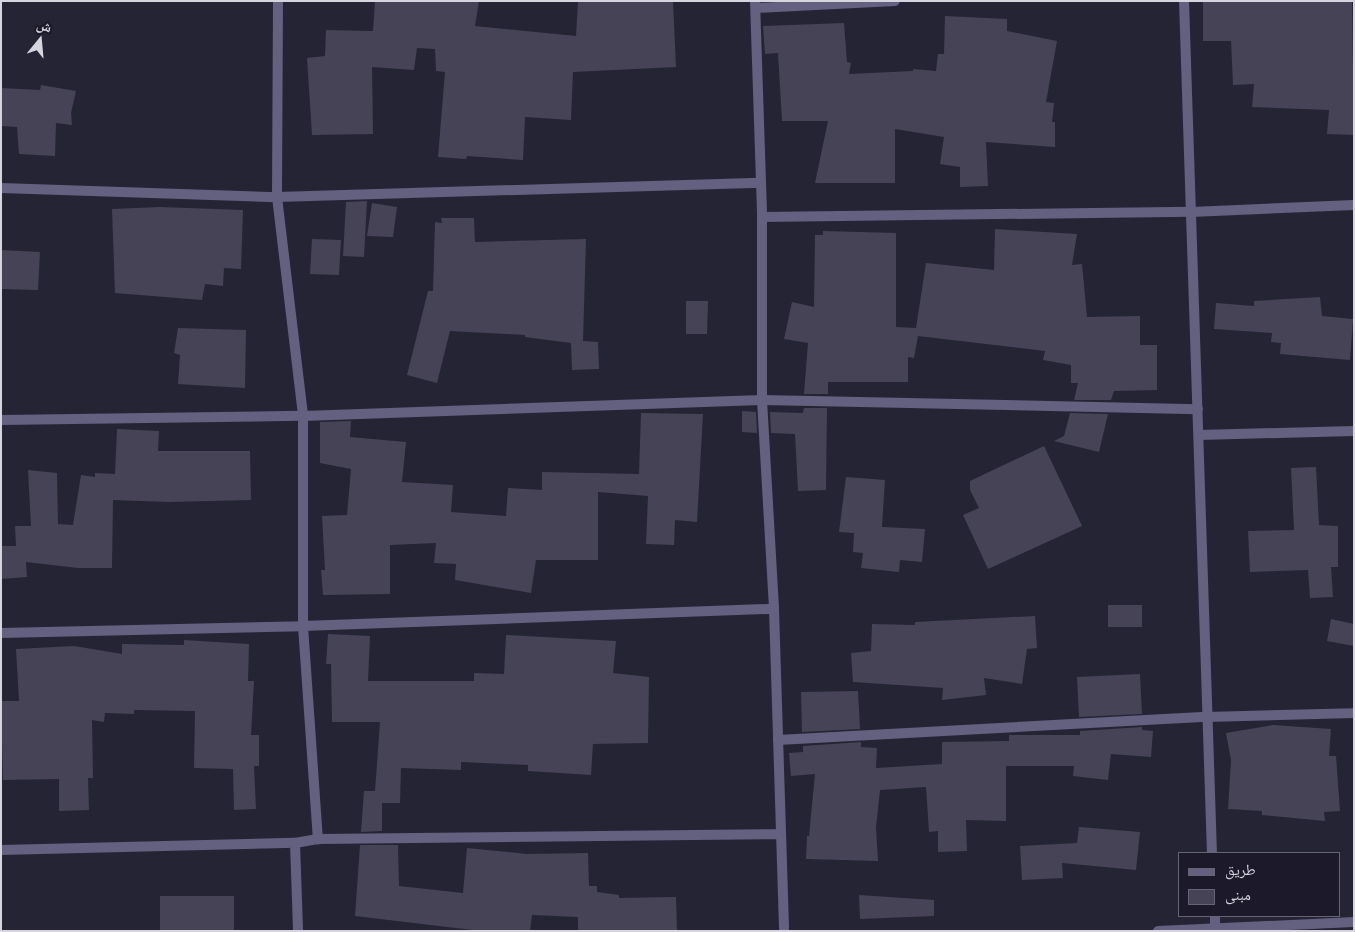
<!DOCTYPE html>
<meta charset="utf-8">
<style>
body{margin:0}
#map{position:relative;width:1355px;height:932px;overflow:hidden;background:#252434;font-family:Inter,"Noto Naskh Arabic",sans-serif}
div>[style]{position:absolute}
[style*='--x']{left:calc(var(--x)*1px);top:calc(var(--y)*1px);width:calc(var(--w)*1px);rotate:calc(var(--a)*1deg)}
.building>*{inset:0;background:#454355}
.street>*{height:10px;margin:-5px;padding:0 5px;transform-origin:5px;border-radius:5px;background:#636080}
span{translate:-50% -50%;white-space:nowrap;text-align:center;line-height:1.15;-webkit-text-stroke:4.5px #1c1a2a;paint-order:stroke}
.frame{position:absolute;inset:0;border:2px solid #d5d4df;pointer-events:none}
.legend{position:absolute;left:1178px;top:852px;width:162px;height:65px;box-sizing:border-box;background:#1c1a2a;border:1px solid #666472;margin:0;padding:6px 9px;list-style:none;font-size:15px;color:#d5d4df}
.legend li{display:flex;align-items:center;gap:10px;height:25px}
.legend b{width:25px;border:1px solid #666472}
.north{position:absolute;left:15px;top:15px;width:50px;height:50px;-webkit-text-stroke:4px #1c1a2a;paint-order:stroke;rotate:17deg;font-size:14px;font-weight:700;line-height:20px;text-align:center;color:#d5d4df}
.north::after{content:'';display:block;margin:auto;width:18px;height:22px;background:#d5d4df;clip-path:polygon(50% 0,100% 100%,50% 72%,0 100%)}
</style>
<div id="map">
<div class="building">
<i style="clip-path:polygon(375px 1px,479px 1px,475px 26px,576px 36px,578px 1px,673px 1px,676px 67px,573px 72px,571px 120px,525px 117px,523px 160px,467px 156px,466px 159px,438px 157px,445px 72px,436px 71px,435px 49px,417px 48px,414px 70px,372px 67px,373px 134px,312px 135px,307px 58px,325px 56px,326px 30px,373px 31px)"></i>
<i style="clip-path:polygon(1203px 1px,1352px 1px,1354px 135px,1327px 134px,1329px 110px,1252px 107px,1254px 84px,1233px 85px,1231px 41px,1203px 41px)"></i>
<i style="clip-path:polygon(945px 16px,1007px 19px,1007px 31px,1057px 41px,1046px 102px,1054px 103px,1052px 122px,1055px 122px,1055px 147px,986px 142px,988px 186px,960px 187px,960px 167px,940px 164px,944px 137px,895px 129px,895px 183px,815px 183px,828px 121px,782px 121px,778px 53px,765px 54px,763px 26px,844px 23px,847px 62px,851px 63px,849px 74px,913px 71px,913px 69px,936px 71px,938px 54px,944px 54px)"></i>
<i style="clip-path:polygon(41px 85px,76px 91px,71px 113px,72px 125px,56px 123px,55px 156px,19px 154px,17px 127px,1px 126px,1px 88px,40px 90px)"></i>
<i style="clip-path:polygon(367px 201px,364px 257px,343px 256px,346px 202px)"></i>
<i style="clip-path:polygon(372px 203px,397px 207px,393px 237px,367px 236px)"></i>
<i style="clip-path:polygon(160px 207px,243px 210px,241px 269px,224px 268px,223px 286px,205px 284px,202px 300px,115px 293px,112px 209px)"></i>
<i style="clip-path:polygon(441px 218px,474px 218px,475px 242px,586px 239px,583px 341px,598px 342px,599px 369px,572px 370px,571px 343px,525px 337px,525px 335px,450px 331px,437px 383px,407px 375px,428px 291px,433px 291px,435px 222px,442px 223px)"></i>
<i style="clip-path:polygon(995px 229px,1077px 234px,1072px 265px,1082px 264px,1087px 317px,1140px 316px,1140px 345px,1157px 345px,1157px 390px,1114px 391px,1111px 400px,1074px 400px,1078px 383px,1071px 383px,1071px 365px,1043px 360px,1045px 351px,918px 336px,914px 358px,908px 357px,908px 382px,828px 382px,828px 394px,804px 394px,808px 343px,784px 339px,792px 302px,814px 307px,815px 235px,823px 235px,823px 231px,896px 233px,896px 327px,916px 328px,926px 263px,994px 270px)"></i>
<i style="clip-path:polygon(312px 239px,341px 240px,339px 275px,310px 274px)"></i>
<i style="clip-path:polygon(1px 250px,40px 252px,38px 290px,1px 289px)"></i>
<i style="clip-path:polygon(1320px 297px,1322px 316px,1353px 319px,1350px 360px,1280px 354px,1281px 343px,1271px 342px,1272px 333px,1214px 329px,1216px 303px,1254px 306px,1254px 301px)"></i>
<i style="clip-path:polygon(686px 301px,708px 301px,707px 334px,686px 334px)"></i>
<i style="clip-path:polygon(178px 328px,246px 330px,245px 388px,178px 384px,180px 355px,174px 353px)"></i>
<i style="clip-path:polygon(804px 408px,827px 408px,826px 490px,798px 491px,795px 434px,771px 433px,770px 412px,803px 413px)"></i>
<i style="clip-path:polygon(742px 411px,756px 412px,757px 433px,742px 432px)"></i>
<i style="clip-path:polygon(641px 413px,703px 414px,697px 522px,675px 520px,674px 545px,646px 544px,648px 496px,598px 492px,598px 560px,536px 560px,531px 593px,455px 580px,456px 564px,434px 563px,436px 543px,390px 545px,390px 594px,323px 595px,321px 570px,325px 570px,322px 516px,347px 515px,351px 469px,320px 463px,320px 422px,351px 421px,350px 437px,406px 442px,402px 482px,453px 485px,451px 512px,506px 516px,508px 488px,542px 490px,542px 472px,639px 474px)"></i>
<i style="clip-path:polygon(1070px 413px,1108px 414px,1099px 452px,1054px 441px,1064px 436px)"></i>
<i style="clip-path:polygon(117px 429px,159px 431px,158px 451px,250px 451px,251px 500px,169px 502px,113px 500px,112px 568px,78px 568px,26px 562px,27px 577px,1px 579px,1px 546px,16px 546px,15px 526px,31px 526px,28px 470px,57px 473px,58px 524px,73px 525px,81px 475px,95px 477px,95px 473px,115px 474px)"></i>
<i style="clip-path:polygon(1044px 446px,1082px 526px,988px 569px,963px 515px,979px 508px,970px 490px,970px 481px)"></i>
<i style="clip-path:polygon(1316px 467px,1319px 525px,1338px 526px,1338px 567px,1331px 567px,1333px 597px,1310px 598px,1308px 570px,1250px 572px,1248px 531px,1294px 530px,1291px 468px)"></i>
<i style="clip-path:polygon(846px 477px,885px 480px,882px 527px,925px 529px,922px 562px,900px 560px,899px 572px,861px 568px,863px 553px,853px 552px,854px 533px,839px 532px)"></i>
<i style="clip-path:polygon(1108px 605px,1142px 605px,1142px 627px,1108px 627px)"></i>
<i style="clip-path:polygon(1035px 616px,1037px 648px,1027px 649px,1022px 684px,984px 678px,986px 695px,942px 700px,943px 688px,853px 682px,851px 653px,871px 651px,872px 624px,915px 625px,915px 622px)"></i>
<i style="clip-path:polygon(1331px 619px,1354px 624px,1354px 646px,1327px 641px)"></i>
<i style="clip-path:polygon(328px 634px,370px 636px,368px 681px,474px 681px,474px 673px,504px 674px,506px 635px,616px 641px,613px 673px,649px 677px,648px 743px,593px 744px,591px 775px,528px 771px,528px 765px,461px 762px,461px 770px,401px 768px,400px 803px,382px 803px,382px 831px,361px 832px,364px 791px,375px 791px,380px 722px,332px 722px,331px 664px,326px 664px)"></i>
<i style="clip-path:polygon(184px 640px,249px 644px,248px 681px,254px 681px,251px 735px,259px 735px,259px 766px,254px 766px,256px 809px,234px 810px,233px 769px,194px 768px,195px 711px,134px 710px,134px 714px,105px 713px,104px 722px,92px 720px,93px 778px,88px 778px,89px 810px,59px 811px,59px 779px,3px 780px,1px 701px,19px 701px,16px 649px,74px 646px,122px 654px,122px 644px,184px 645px)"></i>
<i style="clip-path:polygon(1140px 674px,1142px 714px,1079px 717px,1077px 677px)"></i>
<i style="clip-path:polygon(858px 691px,860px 729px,802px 732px,801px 692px)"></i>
<i style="clip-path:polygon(1273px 725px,1331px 729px,1329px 756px,1336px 756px,1340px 811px,1324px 812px,1325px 821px,1262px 815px,1262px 811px,1228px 809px,1231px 760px,1226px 733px)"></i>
<i style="clip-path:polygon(1142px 727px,1142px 730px,1153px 731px,1151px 757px,1111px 754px,1108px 780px,1073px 776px,1074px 766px,1006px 766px,1006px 821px,966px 820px,967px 851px,938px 852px,938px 831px,929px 832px,926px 787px,880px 790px,876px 827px,878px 861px,806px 859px,807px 836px,809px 836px,815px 774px,791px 776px,789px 753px,803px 752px,803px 746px,861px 742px,861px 747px,877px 748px,876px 768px,942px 764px,942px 742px,1009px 741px,1009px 735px,1080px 735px,1080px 731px)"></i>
<i style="clip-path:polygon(1079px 827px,1140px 832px,1136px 870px,1062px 863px,1063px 878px,1022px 880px,1020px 846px,1077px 843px)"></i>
<i style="clip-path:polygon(360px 845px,398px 845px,399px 886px,463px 893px,467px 848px,527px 854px,588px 853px,589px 886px,597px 886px,597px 892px,619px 895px,619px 898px,676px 897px,677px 931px,578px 931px,578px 917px,532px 915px,530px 931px,481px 931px,355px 916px)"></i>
<i style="clip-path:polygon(859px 895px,934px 900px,934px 916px,860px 919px)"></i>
<i style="clip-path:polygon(160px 896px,234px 896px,234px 931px,160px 931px)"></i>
</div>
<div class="street">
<i style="--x:278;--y:1;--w:196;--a:90.3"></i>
<i style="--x:277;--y:197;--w:221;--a:83.2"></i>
<i style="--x:303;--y:416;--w:210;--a:90"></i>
<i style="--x:303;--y:626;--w:214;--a:86"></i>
<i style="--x:755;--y:1;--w:216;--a:88.1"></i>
<i style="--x:762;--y:217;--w:183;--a:90"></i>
<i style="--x:762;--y:400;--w:209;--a:86.7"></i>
<i style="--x:774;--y:609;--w:322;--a:88.2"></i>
<i style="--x:1184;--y:1;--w:852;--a:88.12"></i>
<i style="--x:756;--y:8;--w:139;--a:-2.9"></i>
<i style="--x:1;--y:188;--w:276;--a:1.9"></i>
<i style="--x:277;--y:197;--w:484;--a:-1.7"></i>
<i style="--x:762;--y:217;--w:429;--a:-0.7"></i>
<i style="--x:1191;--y:212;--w:163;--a:-2.5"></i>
<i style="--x:1;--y:420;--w:302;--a:-0.8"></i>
<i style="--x:303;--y:416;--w:459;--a:-2"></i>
<i style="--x:762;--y:400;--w:436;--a:1.2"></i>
<i style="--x:1199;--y:435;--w:155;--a:-1.5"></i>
<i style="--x:1;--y:633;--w:302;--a:-1.3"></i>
<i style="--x:303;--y:626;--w:471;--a:-2.1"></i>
<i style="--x:778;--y:740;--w:429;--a:-3.1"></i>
<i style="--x:1206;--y:717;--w:148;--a:-1.5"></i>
<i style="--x:295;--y:843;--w:88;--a:88"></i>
<i style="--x:1;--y:850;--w:294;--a:-1.4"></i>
<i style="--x:295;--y:843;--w:23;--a:-10"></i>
<i style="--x:318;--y:839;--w:463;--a:-0.6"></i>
<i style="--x:1215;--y:916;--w:15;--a:90"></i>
<i style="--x:1158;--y:931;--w:196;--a:-2.6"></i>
</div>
<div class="frame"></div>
<ul class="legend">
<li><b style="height:6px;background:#636080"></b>طريق</li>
<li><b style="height:14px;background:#454355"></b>مبنى</li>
</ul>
<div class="north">ش</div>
</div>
